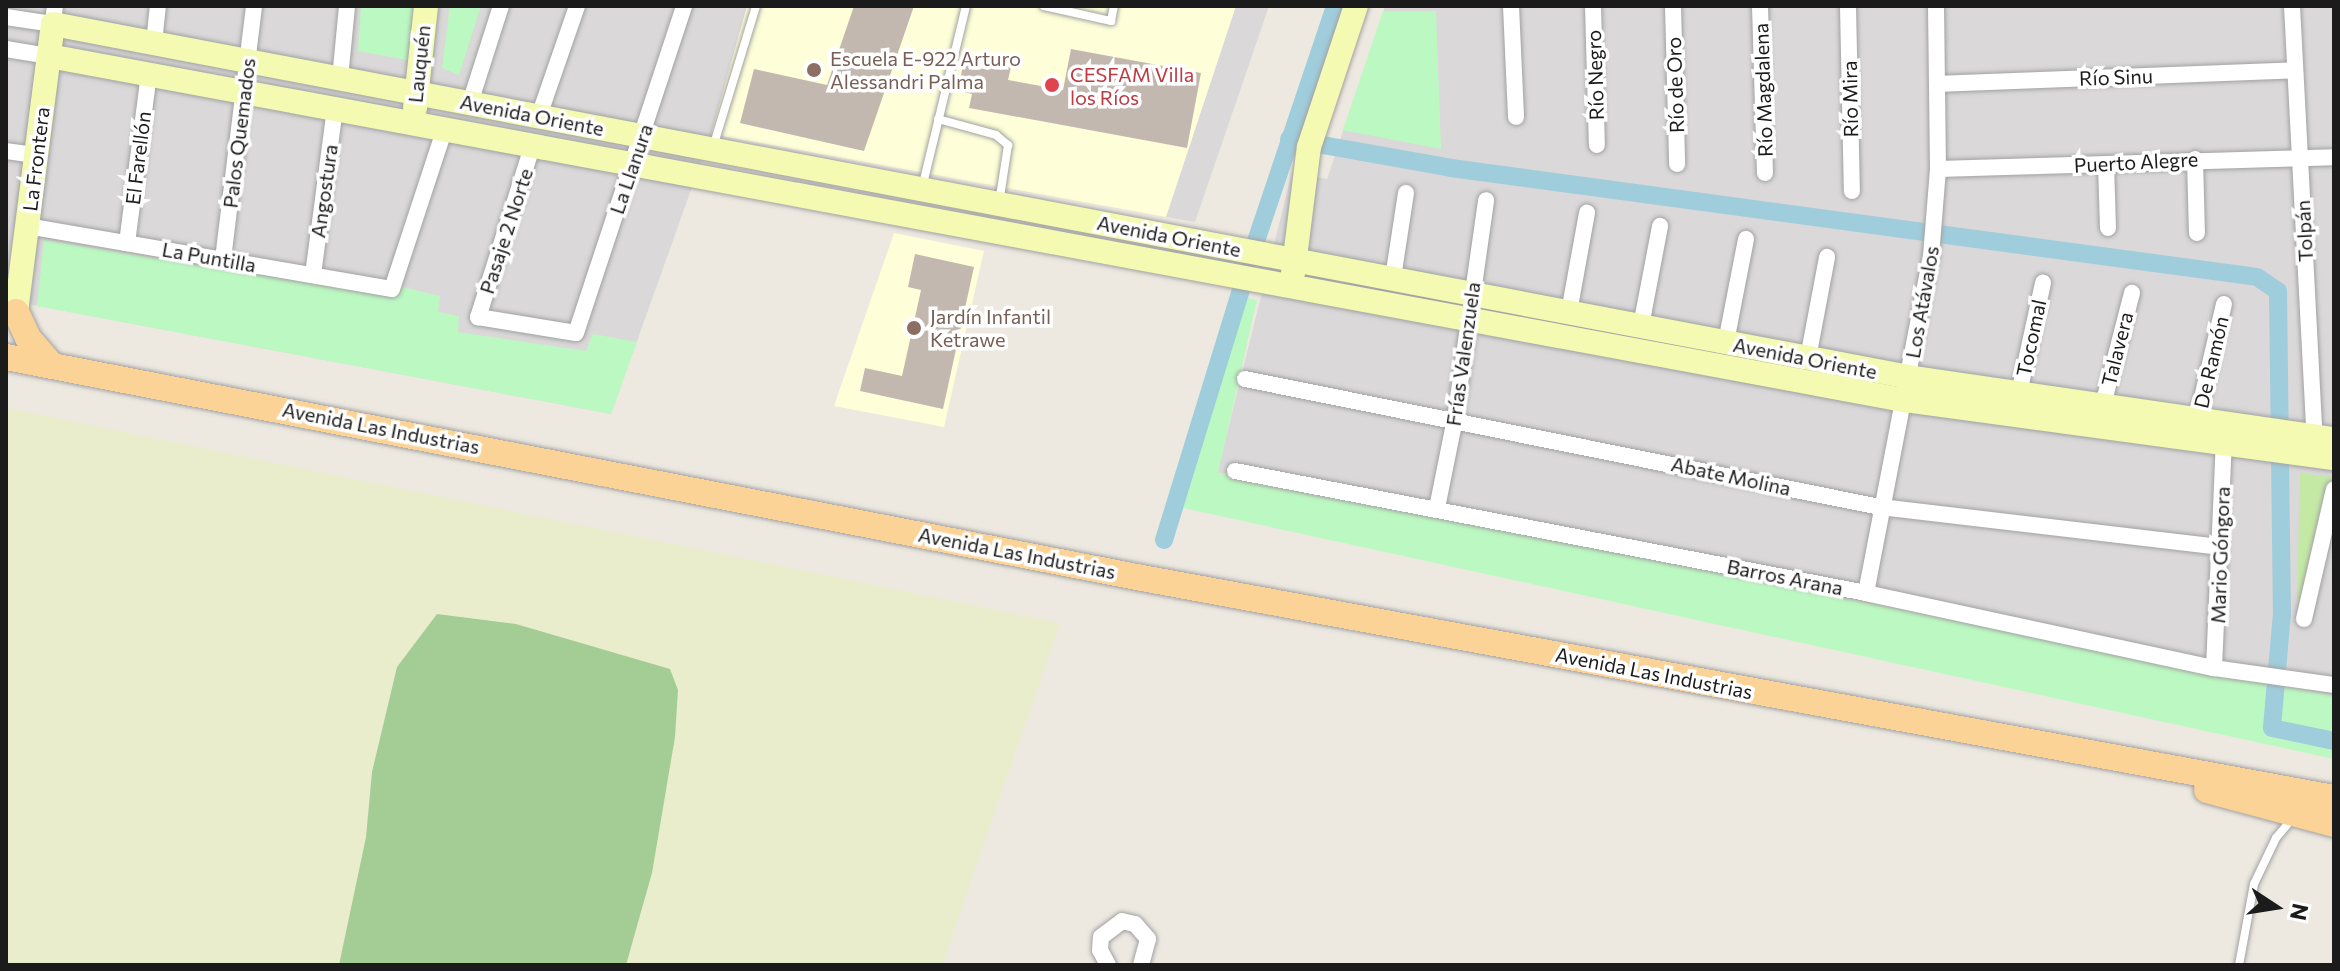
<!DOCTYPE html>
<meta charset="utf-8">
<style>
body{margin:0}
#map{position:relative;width:2340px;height:971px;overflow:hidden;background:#ede9e1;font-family:Commissioner,sans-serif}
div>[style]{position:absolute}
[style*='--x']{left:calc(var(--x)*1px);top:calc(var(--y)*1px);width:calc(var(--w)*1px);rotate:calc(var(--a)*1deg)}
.residential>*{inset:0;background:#dad8d8}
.education>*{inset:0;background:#feffd8}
.farmland>*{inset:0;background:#e9edcb}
.grass>*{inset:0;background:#c4e9a5}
.forest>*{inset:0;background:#a4cd95}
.park>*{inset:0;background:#bcf9c2}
.canal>*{height:18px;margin:-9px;padding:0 9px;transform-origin:9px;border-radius:9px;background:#a0cddc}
.building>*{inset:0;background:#c2b8b0}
.roads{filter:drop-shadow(0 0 2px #a2a2a2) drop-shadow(0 0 2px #a2a2a2)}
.lane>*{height:8px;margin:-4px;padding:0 4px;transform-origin:4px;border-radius:4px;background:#fff}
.street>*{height:16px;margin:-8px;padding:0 8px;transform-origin:8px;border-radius:8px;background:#fff}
.secondary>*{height:24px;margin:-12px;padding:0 12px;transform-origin:12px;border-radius:12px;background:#f4fab2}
.primary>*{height:26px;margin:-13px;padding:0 13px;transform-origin:13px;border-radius:13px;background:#fcd397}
.dots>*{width:22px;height:22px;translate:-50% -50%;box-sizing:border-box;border:4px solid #fff;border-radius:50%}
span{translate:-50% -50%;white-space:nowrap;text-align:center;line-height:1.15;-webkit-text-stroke:7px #fff;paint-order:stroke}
.education-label{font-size:20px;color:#785e54}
.left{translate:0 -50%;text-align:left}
.street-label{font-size:20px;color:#1b1b1b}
.health-label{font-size:20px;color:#be3a42}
.frame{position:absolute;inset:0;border:8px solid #1b1b1b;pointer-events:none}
.north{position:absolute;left:2236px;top:867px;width:80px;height:80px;-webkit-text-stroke:6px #fff;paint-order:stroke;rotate:102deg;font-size:22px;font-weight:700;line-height:32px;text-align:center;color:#1b1b1b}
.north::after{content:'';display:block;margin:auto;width:28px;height:36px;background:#1b1b1b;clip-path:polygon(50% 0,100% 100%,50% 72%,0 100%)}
</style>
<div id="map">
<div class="residential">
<i style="clip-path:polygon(6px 6px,1269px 6px,1195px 222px,711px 134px,611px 414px,6px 300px)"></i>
<i style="clip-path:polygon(1385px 6px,2334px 6px,2334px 696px,1217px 473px,1292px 172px,1327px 179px)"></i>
</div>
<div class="education">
<i style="clip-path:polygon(747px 6px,1236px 6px,1166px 217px,711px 134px)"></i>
<i style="clip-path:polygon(894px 233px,984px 251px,944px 427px,834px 406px)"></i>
</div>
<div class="farmland">
<i style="clip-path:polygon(6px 408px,1060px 623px,942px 965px,626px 965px,652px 873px,437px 614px,397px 667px,372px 772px,367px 837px,339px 965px,6px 965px)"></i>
</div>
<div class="grass">
<i style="clip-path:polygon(2300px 473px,2332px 477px,2307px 607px,2297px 604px)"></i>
</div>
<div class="forest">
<i style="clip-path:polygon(437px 614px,516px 624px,670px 669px,678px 690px,675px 737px,652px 873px,626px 965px,339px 965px,366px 837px,372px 772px,397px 667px)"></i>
</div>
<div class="park">
<i style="clip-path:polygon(361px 6px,419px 6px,413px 61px,358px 51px)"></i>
<i style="clip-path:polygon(450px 6px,481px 6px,459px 75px,442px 68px)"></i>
<i style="clip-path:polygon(1383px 11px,1436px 11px,1441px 149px,1343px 130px)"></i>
<i style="clip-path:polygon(44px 240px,393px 297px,402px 287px,440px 296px,438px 312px,459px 316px,458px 332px,586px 351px,593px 334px,637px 342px,611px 414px,37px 306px)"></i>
<i style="clip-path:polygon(1239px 296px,1257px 300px,1218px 473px,2334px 696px,2334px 759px,1174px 506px)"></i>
</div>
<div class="canal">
<i style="--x:1289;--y:139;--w:165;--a:10.1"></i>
<i style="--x:1451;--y:168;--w:813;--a:7.7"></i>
<i style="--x:2257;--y:277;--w:25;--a:34"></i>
<i style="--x:2278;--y:291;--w:322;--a:89.3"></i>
<i style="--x:2282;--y:613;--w:115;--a:95"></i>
<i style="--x:2272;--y:728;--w:63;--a:11.8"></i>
<i style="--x:1250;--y:259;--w:267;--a:-71.4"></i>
<i style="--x:1164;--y:540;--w:262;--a:-72.9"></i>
</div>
<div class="building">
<i style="clip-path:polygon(854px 6px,914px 6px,864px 151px,740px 123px,754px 69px,827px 85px)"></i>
<i style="clip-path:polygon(1071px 49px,1201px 73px,1187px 148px,969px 108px,972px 94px,958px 91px,963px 65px,989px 70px,991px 63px,1011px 67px,1008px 80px,1063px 90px)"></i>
<i style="clip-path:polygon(915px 254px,974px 267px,943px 409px,860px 391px,865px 368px,902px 376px,921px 290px,908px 287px)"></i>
</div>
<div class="roads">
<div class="lane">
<i style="--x:1044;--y:6;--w:69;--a:12.6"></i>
<i style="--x:1111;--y:21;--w:15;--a:-79"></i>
<i style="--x:938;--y:119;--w:60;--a:15.4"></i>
<i style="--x:996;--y:135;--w:16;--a:40"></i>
<i style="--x:1008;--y:145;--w:59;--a:98.8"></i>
<i style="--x:713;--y:147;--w:147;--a:-73"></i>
<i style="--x:922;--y:188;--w:187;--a:-76.4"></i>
<i style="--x:2239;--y:965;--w:82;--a:-79.5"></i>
<i style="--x:2254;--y:884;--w:51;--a:-64.4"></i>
<i style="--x:2276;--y:838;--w:26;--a:-50"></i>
</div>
<div class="street">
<i style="--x:1511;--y:6;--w:111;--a:87.4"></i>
<i style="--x:1593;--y:6;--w:139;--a:88.4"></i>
<i style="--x:1673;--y:6;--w:158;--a:88.5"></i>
<i style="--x:1760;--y:6;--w:167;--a:88.3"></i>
<i style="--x:1848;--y:6;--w:185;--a:88.8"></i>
<i style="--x:2292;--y:6;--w:440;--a:87"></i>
<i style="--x:6;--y:17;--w:48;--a:8.5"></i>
<i style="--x:53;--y:24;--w:18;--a:-84"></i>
<i style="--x:154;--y:43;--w:37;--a:-84"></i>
<i style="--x:6;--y:49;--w:44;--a:9.2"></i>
<i style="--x:340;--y:78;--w:72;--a:-84.4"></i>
<i style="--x:1937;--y:84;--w:358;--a:-2.2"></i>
<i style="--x:470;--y:103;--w:102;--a:-72.3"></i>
<i style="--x:539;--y:116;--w:116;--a:-70.9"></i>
<i style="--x:533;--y:144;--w:182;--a:107.6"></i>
<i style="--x:478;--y:317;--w:99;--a:9.3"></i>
<i style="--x:576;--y:333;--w:344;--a:-71.7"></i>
<i style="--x:6;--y:151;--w:30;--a:8"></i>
<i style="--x:2195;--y:159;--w:74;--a:88.5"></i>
<i style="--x:2106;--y:164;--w:64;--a:88.2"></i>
<i style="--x:1938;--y:169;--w:396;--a:-1.7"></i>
<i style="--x:27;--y:226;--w:370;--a:9.8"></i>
<i style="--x:392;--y:289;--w:169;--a:-71.8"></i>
<i style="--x:127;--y:243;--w:170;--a:-82.6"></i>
<i style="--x:223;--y:259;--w:255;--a:-83"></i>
<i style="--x:313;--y:275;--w:168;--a:-82.5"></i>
<i style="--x:1393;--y:278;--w:86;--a:-81.3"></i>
<i style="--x:1569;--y:312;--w:101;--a:-79.7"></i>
<i style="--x:1641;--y:326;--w:102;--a:-79.2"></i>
<i style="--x:1726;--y:342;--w:105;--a:-79"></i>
<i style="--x:1808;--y:358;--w:103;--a:-79.3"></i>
<i style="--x:1245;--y:379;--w:648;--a:11.4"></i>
<i style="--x:1880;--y:507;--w:342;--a:6.7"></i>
<i style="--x:2019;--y:393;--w:113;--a:-77.7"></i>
<i style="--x:2103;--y:405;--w:116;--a:-75.5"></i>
<i style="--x:2197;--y:419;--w:118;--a:-76.8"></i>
<i style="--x:1235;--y:471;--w:643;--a:10.94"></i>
<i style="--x:1866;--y:593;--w:356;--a:12.2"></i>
<i style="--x:2214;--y:668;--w:121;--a:8.1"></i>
<i style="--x:1437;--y:508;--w:91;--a:-78.6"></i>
<i style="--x:1455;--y:419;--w:221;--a:-81.9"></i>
<i style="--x:1866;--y:593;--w:343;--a:-79.1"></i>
<i style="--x:1931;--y:256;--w:87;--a:-85.4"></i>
<i style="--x:1938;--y:169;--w:163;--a:-90.7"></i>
<i style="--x:2304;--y:619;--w:133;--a:-77"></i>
<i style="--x:2214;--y:668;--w:225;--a:-87.5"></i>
<i style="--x:1108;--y:965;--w:17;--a:-118"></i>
<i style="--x:1100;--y:950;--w:13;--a:-86"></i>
<i style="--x:1101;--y:937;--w:26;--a:-37"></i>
<i style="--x:1122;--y:921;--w:13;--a:13"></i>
<i style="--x:1135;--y:924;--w:20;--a:49"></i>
<i style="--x:1148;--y:939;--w:27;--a:105"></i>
</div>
<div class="secondary">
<i style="--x:49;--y:56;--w:1887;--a:10.51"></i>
<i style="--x:1904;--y:400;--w:434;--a:7.7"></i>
<i style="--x:415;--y:108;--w:103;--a:-83.8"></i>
<i style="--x:1293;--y:273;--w:127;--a:-82.8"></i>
<i style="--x:1309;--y:147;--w:149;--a:-71.6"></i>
<i style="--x:16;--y:312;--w:290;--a:-82.7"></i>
<i style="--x:53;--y:24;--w:1888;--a:10.77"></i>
<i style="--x:1908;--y:377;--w:430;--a:8.3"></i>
</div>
<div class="primary">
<i style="--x:16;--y:312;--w:29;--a:65"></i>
<i style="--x:28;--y:338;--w:35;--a:49"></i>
<i style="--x:6;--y:357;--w:1157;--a:11.01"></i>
<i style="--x:1142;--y:578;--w:1212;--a:10.46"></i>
<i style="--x:2207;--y:790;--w:131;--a:15"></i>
</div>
</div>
<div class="dots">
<i style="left:814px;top:70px;background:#8d6e63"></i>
<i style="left:1052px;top:85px;background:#e0444e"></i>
<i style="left:914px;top:328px;background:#8d6e63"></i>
</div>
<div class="education-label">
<span class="left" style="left:830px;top:70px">Escuela E-922 Arturo<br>Alessandri Palma</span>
<span class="left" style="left:930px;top:328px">Jardín Infantil<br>Ketrawe</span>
</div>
<div class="street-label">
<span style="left:419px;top:64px;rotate:-84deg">Lauquén</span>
<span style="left:1595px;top:75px;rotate:-92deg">Río Negro</span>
<span style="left:2116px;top:77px;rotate:-2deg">Río Sinu</span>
<span style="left:1675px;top:85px;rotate:-92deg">Río de Oro</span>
<span style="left:1763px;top:90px;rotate:-92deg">Río Magdalena</span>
<span style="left:1850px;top:99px;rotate:-91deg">Río Mira</span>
<span style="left:532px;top:115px;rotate:11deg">Avenida Oriente</span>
<span style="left:239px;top:133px;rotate:-83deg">Palos Quemados</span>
<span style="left:138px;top:158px;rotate:-83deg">El Farellón</span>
<span style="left:36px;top:159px;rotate:-83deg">La Frontera</span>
<span style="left:2136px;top:162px;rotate:-3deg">Puerto Alegre</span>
<span style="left:631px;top:169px;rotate:-71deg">La Llanura</span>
<span style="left:324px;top:191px;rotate:-82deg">Angostura</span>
<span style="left:506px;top:231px;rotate:-72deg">Pasaje 2 Norte</span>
<span style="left:2304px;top:231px;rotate:-93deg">Tolpán</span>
<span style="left:1169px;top:236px;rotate:11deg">Avenida Oriente</span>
<span style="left:209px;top:257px;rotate:10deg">La Puntilla</span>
<span style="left:1922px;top:302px;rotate:-80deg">Los Atávalos</span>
<span style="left:2031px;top:338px;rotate:-78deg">Tocomal</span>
<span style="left:2117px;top:349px;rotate:-76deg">Talavera</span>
<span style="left:1463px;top:354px;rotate:-82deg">Frías Valenzuela</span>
<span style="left:1805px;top:358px;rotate:11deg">Avenida Oriente</span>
<span style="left:2211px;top:362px;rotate:-77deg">De Ramón</span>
<span style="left:381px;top:428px;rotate:11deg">Avenida Las Industrias</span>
<span style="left:1731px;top:476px;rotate:12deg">Abate Molina</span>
<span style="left:1017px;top:553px;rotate:11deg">Avenida Las Industrias</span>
<span style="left:2220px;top:555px;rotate:-88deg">Mario Góngora</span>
<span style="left:1785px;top:577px;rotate:11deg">Barros Arana</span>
<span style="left:1654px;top:673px;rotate:11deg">Avenida Las Industrias</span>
</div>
<div class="health-label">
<span class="left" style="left:1070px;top:86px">CESFAM Villa<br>los Ríos</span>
</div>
<div class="frame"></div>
<div class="north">N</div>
</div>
